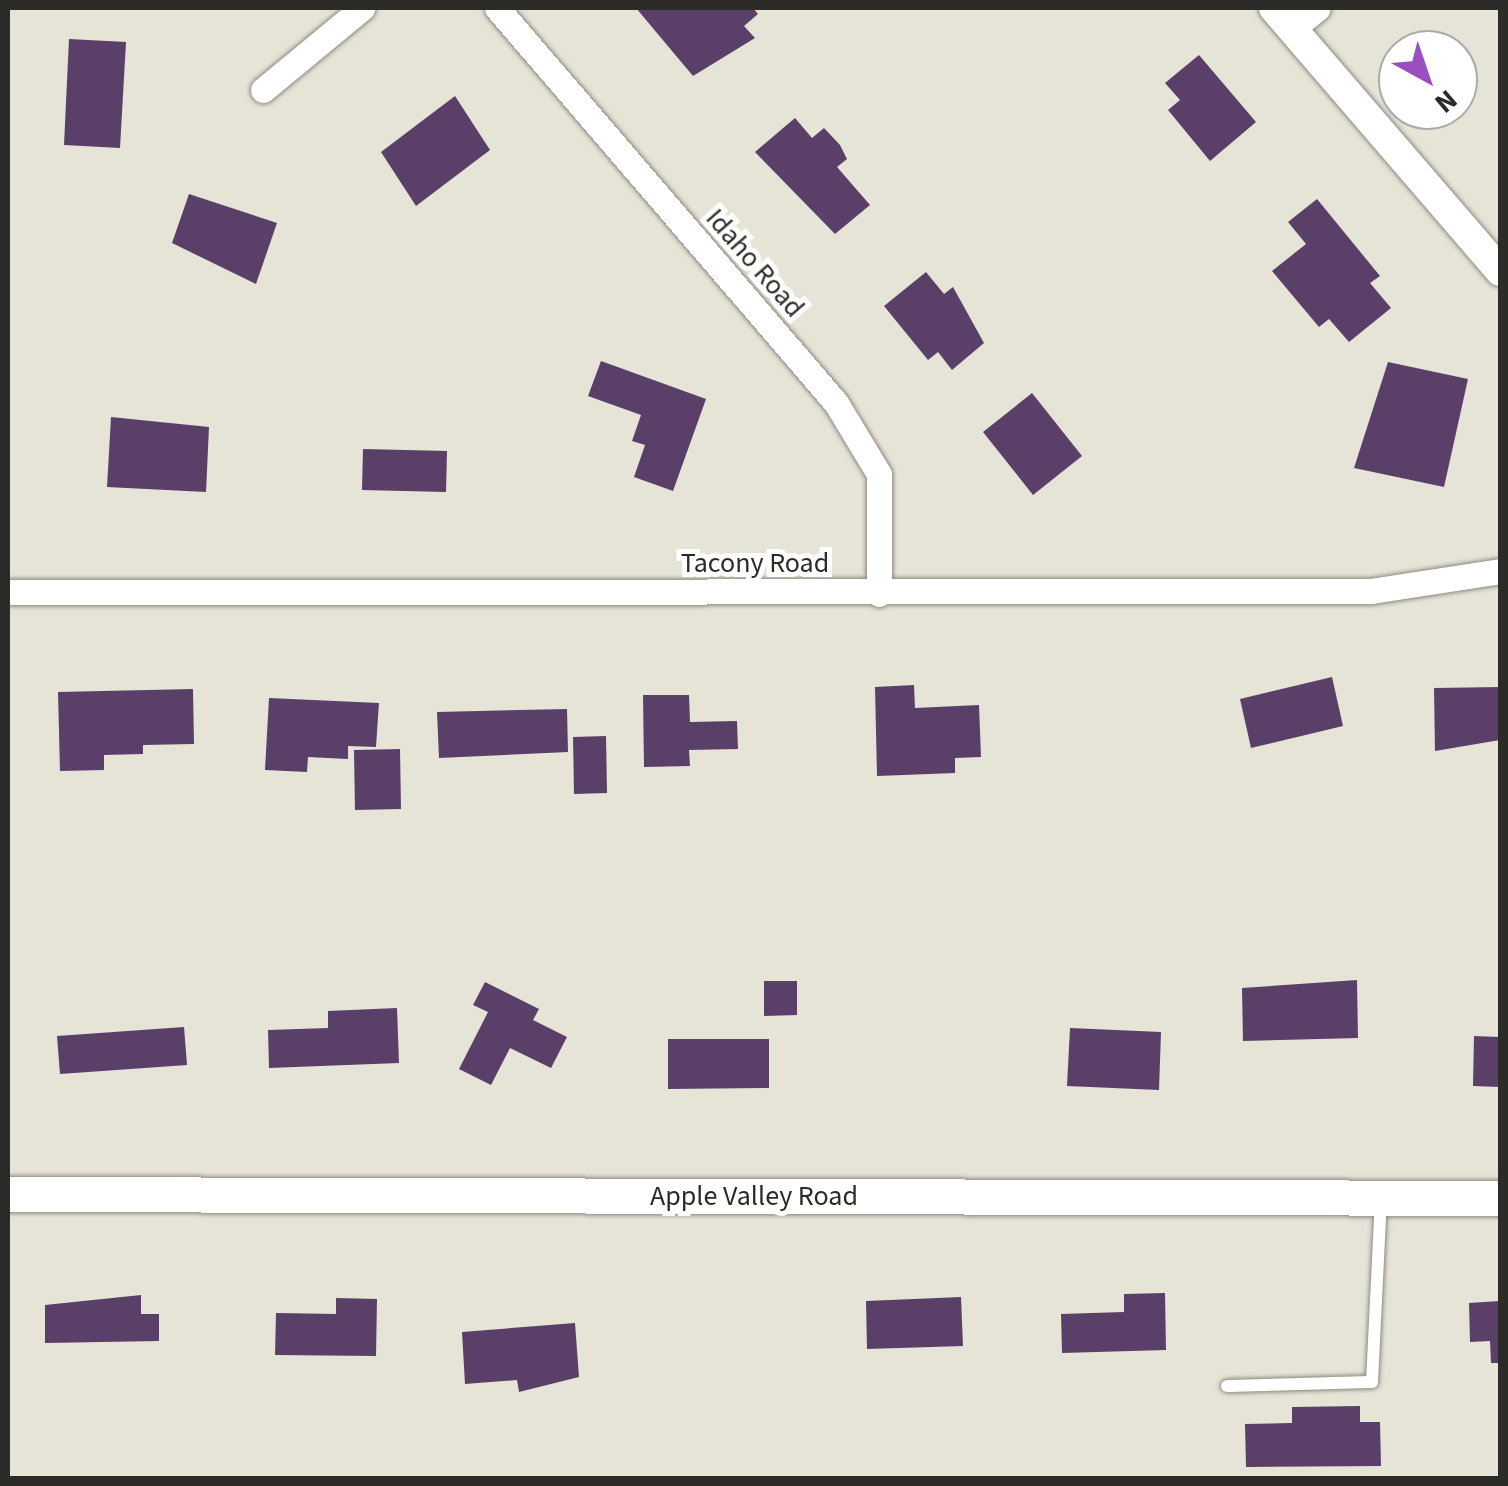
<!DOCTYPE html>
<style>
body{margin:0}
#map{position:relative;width:1508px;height:1486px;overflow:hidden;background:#e6e3d7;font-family:"Source Sans 3",sans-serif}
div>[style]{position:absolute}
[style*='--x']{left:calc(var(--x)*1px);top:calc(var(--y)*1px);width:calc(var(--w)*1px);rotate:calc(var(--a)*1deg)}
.building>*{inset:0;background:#5a4068}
.roads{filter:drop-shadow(0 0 2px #8d8b80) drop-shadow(0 0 2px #8d8b80)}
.service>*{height:12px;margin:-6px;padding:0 6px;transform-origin:6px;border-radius:6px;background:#fff}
.minor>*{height:25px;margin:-12.5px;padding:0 12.5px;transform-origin:12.5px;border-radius:12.5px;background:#fff}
.tertiary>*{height:30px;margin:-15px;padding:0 15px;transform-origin:15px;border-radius:15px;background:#fff}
.secondary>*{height:35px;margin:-17.5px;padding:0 17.5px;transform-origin:17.5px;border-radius:17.5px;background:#fff}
span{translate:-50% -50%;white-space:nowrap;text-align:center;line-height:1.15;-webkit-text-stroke:10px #fff;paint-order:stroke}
.street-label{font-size:28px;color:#2c2b27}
.frame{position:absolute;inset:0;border:10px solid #2c2b27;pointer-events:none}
.north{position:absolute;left:1378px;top:30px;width:100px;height:100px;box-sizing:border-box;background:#fff;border:2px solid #abaaa9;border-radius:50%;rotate:140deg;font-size:28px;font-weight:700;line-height:40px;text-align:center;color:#2c2b27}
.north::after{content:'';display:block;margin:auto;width:35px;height:45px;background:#9b4ebf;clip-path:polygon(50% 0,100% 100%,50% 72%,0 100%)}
</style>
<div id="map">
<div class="building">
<i style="clip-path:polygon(636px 8px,753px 8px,758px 14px,744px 26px,755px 38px,693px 76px)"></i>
<i style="clip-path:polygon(69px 39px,126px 42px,120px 148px,64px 145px)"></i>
<i style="clip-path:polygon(1199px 55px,1256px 122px,1210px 161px,1168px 110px,1180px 100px,1165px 83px)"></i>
<i style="clip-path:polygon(455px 96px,490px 150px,416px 206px,381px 152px)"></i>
<i style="clip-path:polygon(795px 118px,812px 138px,824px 128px,840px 145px,847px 159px,837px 167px,870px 205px,835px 234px,755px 152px)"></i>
<i style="clip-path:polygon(189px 194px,277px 223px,256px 284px,172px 243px)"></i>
<i style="clip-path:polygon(1317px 199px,1380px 276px,1370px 283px,1391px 308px,1349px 342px,1329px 319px,1319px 327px,1272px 271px,1306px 244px,1288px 222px)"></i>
<i style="clip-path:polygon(926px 272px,944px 294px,953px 287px,984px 343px,952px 370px,938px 352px,928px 360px,884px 306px)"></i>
<i style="clip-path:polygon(601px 361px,706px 399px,673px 491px,634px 477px,645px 445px,632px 441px,641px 415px,588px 396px)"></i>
<i style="clip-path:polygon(1388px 362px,1468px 379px,1444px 487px,1354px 468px)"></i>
<i style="clip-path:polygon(1032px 393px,1082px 456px,1033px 495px,983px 432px)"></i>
<i style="clip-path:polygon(111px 417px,209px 427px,206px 492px,107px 487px)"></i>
<i style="clip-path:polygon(363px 449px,447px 451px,446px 492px,362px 490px)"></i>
<i style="clip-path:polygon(1332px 677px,1343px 726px,1251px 748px,1240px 699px)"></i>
<i style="clip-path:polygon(914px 685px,915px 708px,979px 705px,981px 757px,955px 758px,955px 773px,877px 776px,875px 687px)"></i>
<i style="clip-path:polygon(1500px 687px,1500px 740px,1435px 751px,1434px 688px)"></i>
<i style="clip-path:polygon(193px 689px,194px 744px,143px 745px,143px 754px,104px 755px,104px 770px,60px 771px,58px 692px)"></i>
<i style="clip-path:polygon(643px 695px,689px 695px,690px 722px,737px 721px,738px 749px,689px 750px,690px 766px,644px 767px)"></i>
<i style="clip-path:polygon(269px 698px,379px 703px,376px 747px,348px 746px,348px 759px,308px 757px,307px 772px,265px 770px)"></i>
<i style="clip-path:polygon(567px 709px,568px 752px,439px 758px,437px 712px)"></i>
<i style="clip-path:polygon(606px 736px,607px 793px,574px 794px,573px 737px)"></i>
<i style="clip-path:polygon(400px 749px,401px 809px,355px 810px,354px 750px)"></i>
<i style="clip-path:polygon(1357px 980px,1358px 1038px,1243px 1041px,1242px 988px)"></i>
<i style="clip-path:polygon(764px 981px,797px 981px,797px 1015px,764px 1016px)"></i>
<i style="clip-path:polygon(485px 982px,539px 1009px,533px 1020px,567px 1037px,551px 1068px,510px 1048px,491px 1085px,459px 1069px,488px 1012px,473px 1005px)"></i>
<i style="clip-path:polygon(397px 1008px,399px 1063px,269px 1068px,268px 1030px,328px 1028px,328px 1011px)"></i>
<i style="clip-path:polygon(184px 1027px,187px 1065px,60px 1074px,57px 1036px)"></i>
<i style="clip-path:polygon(1070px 1028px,1161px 1032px,1159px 1090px,1067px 1086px)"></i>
<i style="clip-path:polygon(1474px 1036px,1500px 1037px,1500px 1087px,1473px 1086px)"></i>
<i style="clip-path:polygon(668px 1039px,769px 1039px,769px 1088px,668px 1089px)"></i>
<i style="clip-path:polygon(1165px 1293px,1166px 1350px,1062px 1353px,1061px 1314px,1124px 1312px,1124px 1294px)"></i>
<i style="clip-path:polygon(141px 1295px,141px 1314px,159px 1314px,159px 1341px,45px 1343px,45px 1305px)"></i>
<i style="clip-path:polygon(961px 1297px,963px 1346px,867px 1349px,866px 1301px)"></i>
<i style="clip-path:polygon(336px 1298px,377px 1299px,376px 1356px,275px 1355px,276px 1313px,336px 1314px)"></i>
<i style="clip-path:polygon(1500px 1301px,1500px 1363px,1491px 1363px,1490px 1341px,1470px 1342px,1469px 1303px)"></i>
<i style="clip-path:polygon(575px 1323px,579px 1377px,519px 1392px,517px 1380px,465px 1384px,462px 1332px)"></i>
<i style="clip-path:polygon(1360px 1406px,1360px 1422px,1380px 1422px,1381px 1466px,1246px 1467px,1245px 1424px,1292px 1423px,1292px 1407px)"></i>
</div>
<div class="roads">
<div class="service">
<i style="--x:1227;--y:1386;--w:145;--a:-1.6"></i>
<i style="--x:1372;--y:1382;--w:182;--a:-87.2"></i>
</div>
<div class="minor">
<i style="--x:497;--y:8;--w:521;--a:49.36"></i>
<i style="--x:836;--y:403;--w:83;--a:58.8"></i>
<i style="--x:879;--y:474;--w:120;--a:90"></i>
<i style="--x:1292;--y:29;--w:33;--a:-39"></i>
<i style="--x:263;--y:90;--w:129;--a:-39.6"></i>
<i style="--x:8;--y:592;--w:1363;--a:-0.04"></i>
<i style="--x:1371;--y:591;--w:131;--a:-8.8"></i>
</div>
<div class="tertiary">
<i style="--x:1274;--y:8;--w:347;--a:49.3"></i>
</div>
<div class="secondary">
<i style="--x:8;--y:1194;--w:1492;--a:0.15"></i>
</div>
</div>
<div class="street-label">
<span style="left:755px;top:263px;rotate:49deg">Idaho Road</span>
<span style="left:755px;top:563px">Tacony Road</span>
<span style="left:754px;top:1196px">Apple Valley Road</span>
</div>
<div class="frame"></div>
<div class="north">N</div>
</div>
